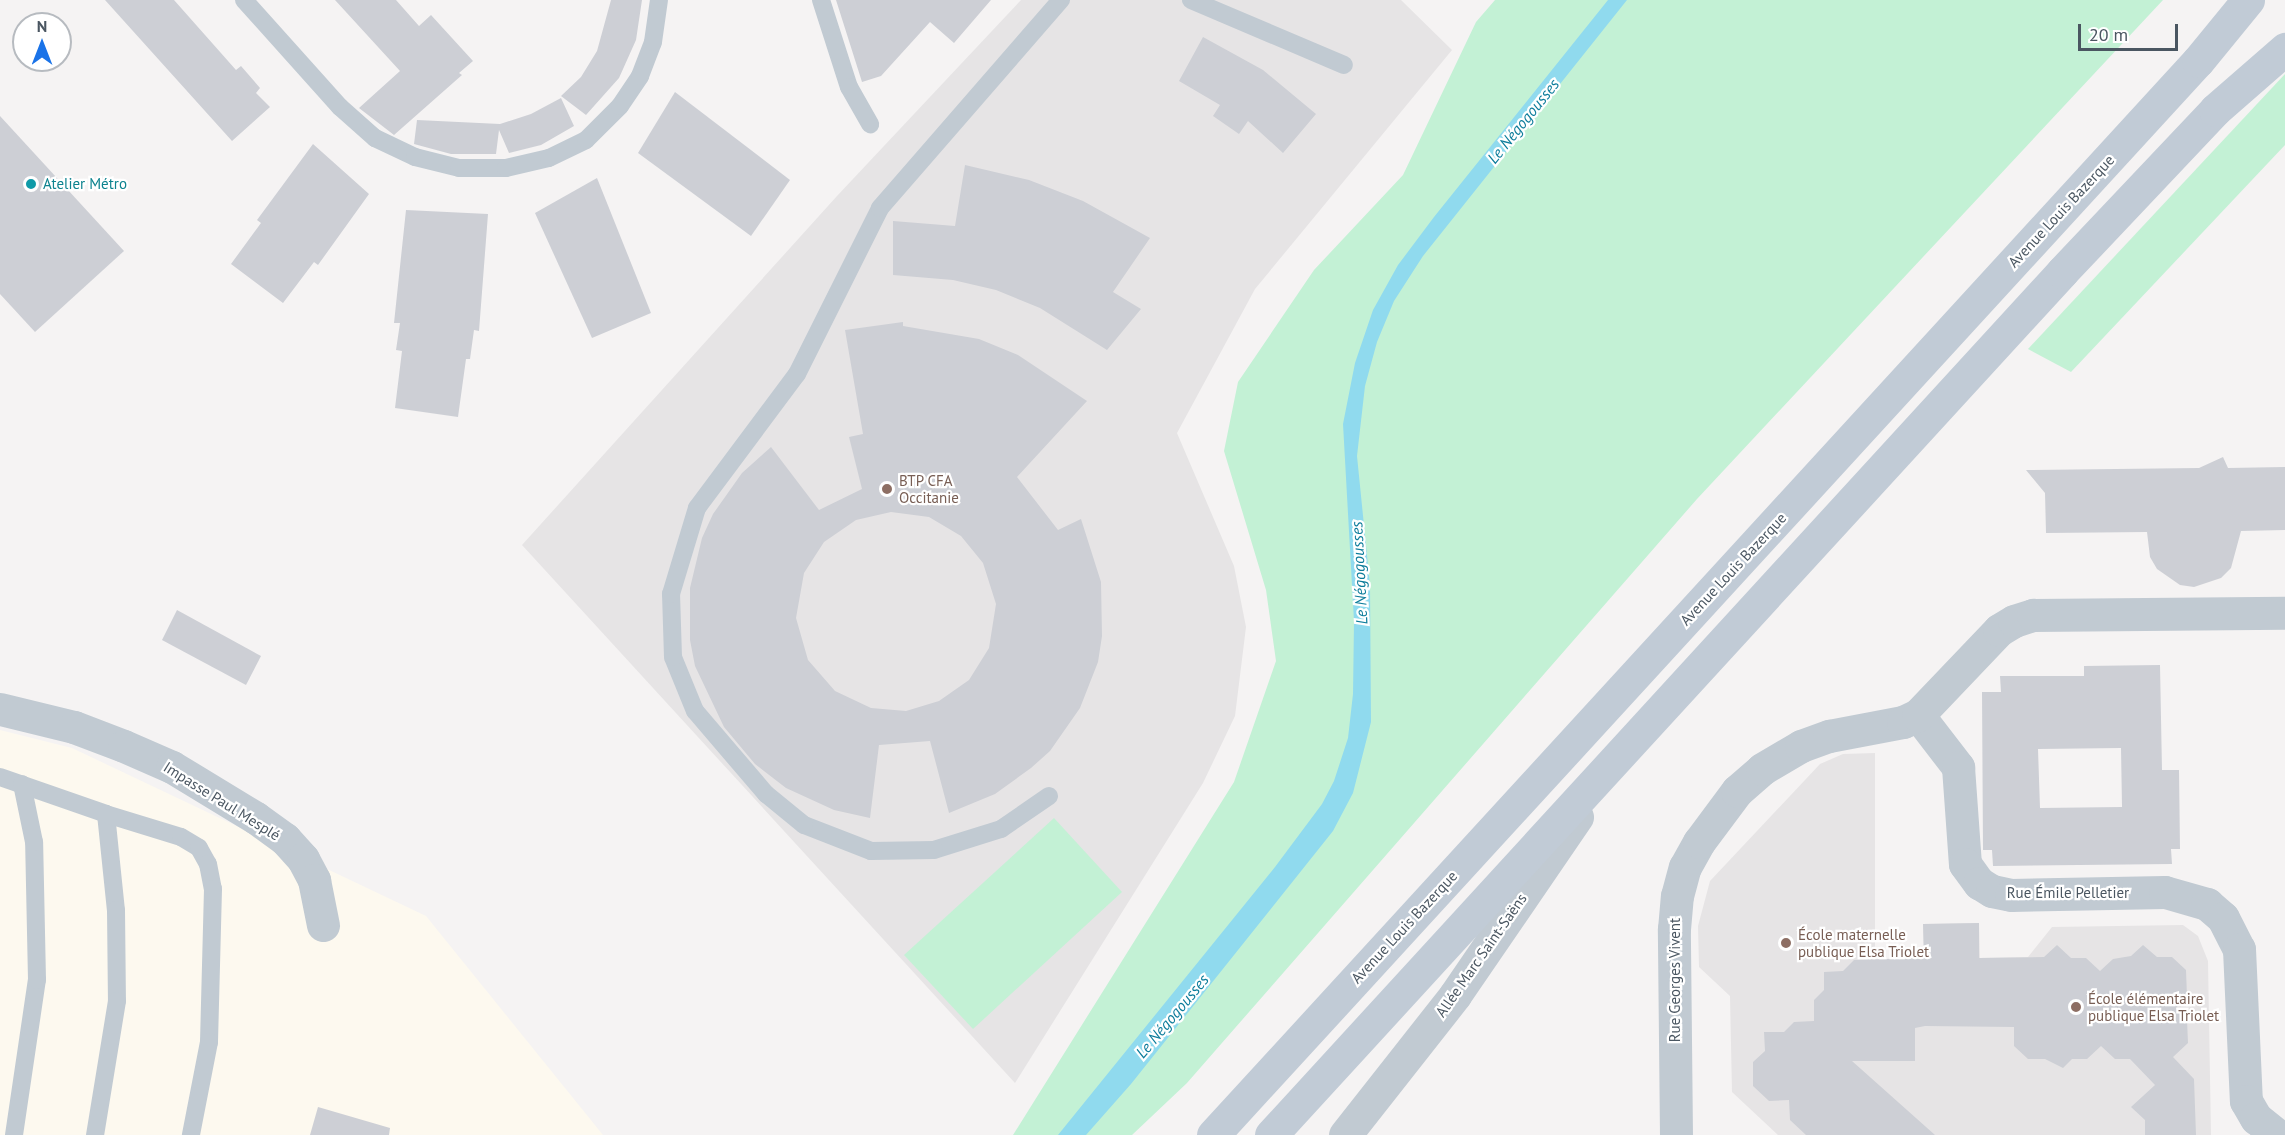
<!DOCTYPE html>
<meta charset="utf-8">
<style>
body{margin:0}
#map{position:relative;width:2285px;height:1135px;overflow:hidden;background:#f5f3f3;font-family:"PT Sans",sans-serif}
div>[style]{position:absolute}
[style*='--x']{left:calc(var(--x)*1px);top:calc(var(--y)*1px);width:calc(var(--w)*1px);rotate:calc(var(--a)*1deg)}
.commercial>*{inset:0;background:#fdf9ef}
.education>*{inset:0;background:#e6e4e5}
.green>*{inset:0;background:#c3f1d5}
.water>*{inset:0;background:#90daee}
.building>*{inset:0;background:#cdcfd5}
.service>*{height:18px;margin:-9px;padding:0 9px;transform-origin:9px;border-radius:9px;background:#c1cad2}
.minor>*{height:33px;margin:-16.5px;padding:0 16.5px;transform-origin:16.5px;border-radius:16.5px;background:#c1cad2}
.tertiary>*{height:33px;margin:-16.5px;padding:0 16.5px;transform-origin:16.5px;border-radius:16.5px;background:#c1cad2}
.secondary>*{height:33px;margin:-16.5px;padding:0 16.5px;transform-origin:16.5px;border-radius:16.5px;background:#c1cbd6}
.dots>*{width:16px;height:16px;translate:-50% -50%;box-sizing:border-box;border:3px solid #fff;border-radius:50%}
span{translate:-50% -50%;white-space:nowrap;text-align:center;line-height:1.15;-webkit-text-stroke:4.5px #fff;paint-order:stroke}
.culture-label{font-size:15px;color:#0d838f}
.left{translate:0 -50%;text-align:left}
.street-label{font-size:15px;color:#4a5661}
.education-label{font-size:15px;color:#785e54}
.water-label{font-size:16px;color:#0c7c9b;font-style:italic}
.north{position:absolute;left:12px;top:12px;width:60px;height:60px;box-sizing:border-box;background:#fff;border:2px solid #b7bbc0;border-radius:50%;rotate:0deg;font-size:16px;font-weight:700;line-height:24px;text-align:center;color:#4a5661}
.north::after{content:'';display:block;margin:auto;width:21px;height:27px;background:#1a73e8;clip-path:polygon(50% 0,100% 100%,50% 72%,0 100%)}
.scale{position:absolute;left:2078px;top:24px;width:100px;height:27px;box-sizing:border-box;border:3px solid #4a5661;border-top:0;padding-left:8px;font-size:18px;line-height:21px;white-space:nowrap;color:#4a5661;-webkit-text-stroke:4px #fff;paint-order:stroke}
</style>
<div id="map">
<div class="commercial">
<i style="clip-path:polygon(0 730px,72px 748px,426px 916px,603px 1135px,0 1135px)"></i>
</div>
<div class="education">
<i style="clip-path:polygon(1021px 0,1401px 0,1452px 50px,1255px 289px,1177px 433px,1234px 566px,1246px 627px,1235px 716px,1203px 783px,1015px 1083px,522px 545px,837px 196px)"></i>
<i style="clip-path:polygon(1875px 753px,1875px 959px,1924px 958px,1923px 924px,1979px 923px,1980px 958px,2028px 957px,2052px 927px,2183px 925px,2198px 936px,2208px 961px,2211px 1135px,1778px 1135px,1732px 1092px,1730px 996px,1699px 967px,1698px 926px,1710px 881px,1820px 764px,1843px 754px)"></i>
</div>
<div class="green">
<i style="clip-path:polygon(1495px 0,2163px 0,1697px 499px,1187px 1083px,1132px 1135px,1013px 1135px,1234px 782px,1276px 661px,1266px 590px,1224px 451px,1238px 382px,1314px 270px,1403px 175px,1476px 22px)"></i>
<i style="clip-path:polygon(2285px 74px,2285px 145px,2071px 372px,2028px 349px)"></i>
<i style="clip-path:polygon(1054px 818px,1122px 892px,973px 1029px,904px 955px)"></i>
</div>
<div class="water">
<i style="clip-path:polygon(1608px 0,1627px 0,1423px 256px,1394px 301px,1377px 342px,1365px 386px,1357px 456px,1370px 585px,1371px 722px,1353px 793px,1333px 831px,1131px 1084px,1086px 1135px,1058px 1135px,1275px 867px,1322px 804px,1334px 781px,1348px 738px,1353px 694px,1354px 621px,1343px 424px,1355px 363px,1373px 310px,1398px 265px,1434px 217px)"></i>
</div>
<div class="building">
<i style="clip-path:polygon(105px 0,174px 0,236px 70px,241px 66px,260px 88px,256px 93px,270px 107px,232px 141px)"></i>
<i style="clip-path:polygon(335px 0,396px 0,419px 26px,431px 15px,473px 61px,459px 73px,462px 75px,394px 135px,359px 108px,400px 71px)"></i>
<i style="clip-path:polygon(611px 0,642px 0,636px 40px,619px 78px,586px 115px,561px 96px,581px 77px,597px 51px)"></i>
<i style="clip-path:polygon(836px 0,991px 0,954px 43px,930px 22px,881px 76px,862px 82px)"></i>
<i style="clip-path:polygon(1203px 37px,1263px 70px,1316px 114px,1283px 153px,1248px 121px,1239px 134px,1213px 116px,1220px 105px,1179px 81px)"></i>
<i style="clip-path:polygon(675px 92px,790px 180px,751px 236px,638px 153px)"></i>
<i style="clip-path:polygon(561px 98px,574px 126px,541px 145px,509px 153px,499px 130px,496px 154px,451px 154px,414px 144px,417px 120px,500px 124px,531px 114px)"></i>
<i style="clip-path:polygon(0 116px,124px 251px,35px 332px,0 294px)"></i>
<i style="clip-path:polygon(313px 144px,369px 194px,318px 265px,314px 262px,283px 303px,231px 264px,261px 223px,257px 220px)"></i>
<i style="clip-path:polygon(965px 165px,1029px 180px,1083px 201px,1150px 238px,1113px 292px,1141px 309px,1107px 350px,1040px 308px,996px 290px,953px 280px,893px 275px,893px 221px,955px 226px)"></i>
<i style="clip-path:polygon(597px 178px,651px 313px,592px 338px,535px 213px)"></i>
<i style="clip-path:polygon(406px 210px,488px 214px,479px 331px,474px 330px,470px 359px,466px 359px,458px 417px,395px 408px,402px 351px,396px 350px,400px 323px,394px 323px)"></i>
<i style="clip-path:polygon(evenodd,903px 322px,903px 326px,979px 339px,1018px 355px,1087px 401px,1017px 477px,1058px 530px,1081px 519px,1101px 582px,1102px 636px,1098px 662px,1080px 708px,1050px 751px,1031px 768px,995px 794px,949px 813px,930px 741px,879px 745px,870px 818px,834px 810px,786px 788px,755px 764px,724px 727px,695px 666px,690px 640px,690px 588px,702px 538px,713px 514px,742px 473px,771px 447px,819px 510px,862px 489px,849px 437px,863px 434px,845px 330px,903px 322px,891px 512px,929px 517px,961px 536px,983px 563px,996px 604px,989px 648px,969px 680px,939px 701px,906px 711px,871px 708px,835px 691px,808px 660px,796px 618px,804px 573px,824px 542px,856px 520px,891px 512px)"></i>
<i style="clip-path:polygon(2223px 457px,2228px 468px,2285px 467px,2285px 530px,2241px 531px,2231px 568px,2221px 578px,2194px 587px,2180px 585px,2157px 569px,2150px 557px,2147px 532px,2046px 533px,2045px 493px,2026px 470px,2199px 468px)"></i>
<i style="clip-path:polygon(177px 610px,261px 656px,246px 685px,162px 640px)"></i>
<i style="clip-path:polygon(evenodd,2160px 665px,2162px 770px,2179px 770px,2180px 849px,2171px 849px,2172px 864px,1993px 866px,1992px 850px,1983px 850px,1982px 692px,2001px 692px,2000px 676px,2084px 676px,2084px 666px,2160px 665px,2121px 748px,2122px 807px,2040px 808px,2038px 749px,2121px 748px)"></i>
<i style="clip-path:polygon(1979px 923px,1979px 958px,2044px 957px,2057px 945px,2071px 958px,2086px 958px,2100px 971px,2113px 959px,2131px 956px,2143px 945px,2157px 957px,2172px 957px,2186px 970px,2187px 997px,2176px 1008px,2187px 1020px,2188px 1043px,2173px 1057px,2194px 1079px,2196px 1135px,2145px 1135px,2145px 1120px,2131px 1107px,2155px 1085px,2130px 1059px,2115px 1059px,2101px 1046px,2087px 1059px,2072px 1059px,2063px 1068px,2045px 1059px,2028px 1059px,2014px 1046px,2014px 1027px,1925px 1026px,1915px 1028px,1915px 1061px,1852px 1061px,1935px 1135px,1806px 1135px,1790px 1120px,1789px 1100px,1769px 1101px,1753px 1086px,1753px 1062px,1765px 1051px,1764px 1032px,1784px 1032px,1794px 1022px,1814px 1021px,1814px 1000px,1824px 990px,1824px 972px,1843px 971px,1854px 960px,1924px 958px,1923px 924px)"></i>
<i style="clip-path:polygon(318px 1107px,390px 1128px,389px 1135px,310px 1135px)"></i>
</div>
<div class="service">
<i style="--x:244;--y:0;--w:144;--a:48.1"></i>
<i style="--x:340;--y:107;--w:47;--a:41.5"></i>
<i style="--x:375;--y:138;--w:44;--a:25.4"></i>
<i style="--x:415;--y:157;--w:45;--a:14"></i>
<i style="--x:459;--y:168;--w:47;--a:0"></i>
<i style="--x:506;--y:168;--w:44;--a:-13.1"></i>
<i style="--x:549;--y:158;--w:41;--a:-25.9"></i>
<i style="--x:586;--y:140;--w:48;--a:-45"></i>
<i style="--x:620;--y:106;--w:36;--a:-56"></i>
<i style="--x:640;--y:76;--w:36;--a:-69"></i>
<i style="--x:653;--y:42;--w:42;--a:-81.9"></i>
<i style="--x:821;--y:0;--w:91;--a:72.2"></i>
<i style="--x:849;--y:87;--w:43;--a:60.4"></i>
<i style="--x:1191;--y:0;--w:166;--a:23"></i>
<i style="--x:0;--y:777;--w:112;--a:19.2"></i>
<i style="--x:106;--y:814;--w:97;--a:84.1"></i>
<i style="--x:116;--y:910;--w:91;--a:89.4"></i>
<i style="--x:117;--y:1001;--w:136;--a:99.3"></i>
<i style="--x:1049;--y:796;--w:58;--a:145.5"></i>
<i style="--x:1001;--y:829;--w:70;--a:162.6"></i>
<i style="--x:934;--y:850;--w:63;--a:179.1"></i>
<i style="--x:871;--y:851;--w:72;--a:-158.8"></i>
<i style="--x:804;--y:825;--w:49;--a:-140.8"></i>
<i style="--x:766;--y:794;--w:109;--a:-130.5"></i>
<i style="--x:695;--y:711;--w:58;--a:-112.2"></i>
<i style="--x:673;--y:657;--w:63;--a:-91.8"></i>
<i style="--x:671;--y:594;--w:90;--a:-73.2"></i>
<i style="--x:697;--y:508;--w:167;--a:-53.3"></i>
<i style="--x:797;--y:374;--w:186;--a:-63.4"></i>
<i style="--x:880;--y:208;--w:276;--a:-49"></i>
<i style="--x:106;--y:814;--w:78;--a:17"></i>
<i style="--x:181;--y:837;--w:21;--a:31"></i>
<i style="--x:199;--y:848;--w:18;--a:61"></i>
<i style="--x:208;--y:864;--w:25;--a:79"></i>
<i style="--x:213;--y:889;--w:153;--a:91.5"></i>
<i style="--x:209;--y:1042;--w:95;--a:101"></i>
<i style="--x:14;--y:1135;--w:157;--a:-81.6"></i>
<i style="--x:37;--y:980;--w:138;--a:-91.2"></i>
<i style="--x:34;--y:842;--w:59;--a:-101.7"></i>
</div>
<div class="minor">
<i style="--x:0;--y:709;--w:76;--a:13.7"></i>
<i style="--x:74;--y:727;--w:53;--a:20.8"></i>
<i style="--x:124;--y:746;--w:52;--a:23.6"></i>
<i style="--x:172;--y:767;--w:98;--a:31.3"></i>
<i style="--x:256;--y:818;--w:36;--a:36"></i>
<i style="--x:285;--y:839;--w:27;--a:48"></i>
<i style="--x:303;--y:859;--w:24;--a:62"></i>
<i style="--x:314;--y:880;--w:46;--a:78.7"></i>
<i style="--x:1918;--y:715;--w:66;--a:52.4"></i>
<i style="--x:1958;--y:767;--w:97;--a:85.9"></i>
<i style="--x:1965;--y:864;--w:24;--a:54"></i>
<i style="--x:1979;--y:883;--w:15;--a:32"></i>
<i style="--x:1992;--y:891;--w:19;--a:12"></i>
<i style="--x:2011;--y:895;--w:154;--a:-1.1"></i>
<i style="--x:2165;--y:892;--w:44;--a:15.9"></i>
<i style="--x:2207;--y:904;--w:21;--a:41"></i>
<i style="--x:2223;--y:918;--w:35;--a:63"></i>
<i style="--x:2239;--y:949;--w:152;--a:87.4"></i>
<i style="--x:2246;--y:1101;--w:20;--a:60"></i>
<i style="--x:2256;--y:1118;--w:27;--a:39"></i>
<i style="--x:1676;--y:1135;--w:206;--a:-90.6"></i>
<i style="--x:1674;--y:929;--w:33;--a:-85"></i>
<i style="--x:1677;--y:896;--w:30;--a:-75"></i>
<i style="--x:1685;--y:867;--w:29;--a:-61"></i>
<i style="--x:1699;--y:842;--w:64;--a:-53.3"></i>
<i style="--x:1737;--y:791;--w:33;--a:-41"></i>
<i style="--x:1762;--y:769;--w:45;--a:-30.5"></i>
<i style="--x:1801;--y:746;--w:30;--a:-20"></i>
<i style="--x:1829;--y:736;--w:75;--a:-10.7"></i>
<i style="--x:1903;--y:722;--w:17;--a:-25"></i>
<i style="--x:1918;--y:715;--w:117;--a:-46.4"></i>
<i style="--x:1999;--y:630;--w:17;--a:-31"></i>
<i style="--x:2014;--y:621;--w:20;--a:-18"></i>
<i style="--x:2033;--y:615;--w:252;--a:-0.5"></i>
</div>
<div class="tertiary">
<i style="--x:1345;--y:1135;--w:178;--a:-51.8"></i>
<i style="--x:1455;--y:995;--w:216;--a:-55.6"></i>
</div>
<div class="secondary">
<i style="--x:1213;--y:1135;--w:1457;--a:-47.48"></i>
<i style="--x:2198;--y:61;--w:79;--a:-50.7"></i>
<i style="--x:1271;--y:1135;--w:1171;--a:-47.49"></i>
<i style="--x:2062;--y:272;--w:223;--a:-46.6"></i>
<i style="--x:2215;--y:110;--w:93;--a:-41.1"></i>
</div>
<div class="dots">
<i style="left:31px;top:184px;background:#0f9aa8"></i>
<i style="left:887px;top:489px;background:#8d6e63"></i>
<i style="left:1786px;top:943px;background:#8d6e63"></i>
<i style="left:2076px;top:1007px;background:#8d6e63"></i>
</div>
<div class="culture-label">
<span class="left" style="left:43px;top:184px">Atelier Métro</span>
</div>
<div class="street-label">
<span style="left:2061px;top:211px;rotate:-47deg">Avenue Louis Bazerque</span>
<span style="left:1733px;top:569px;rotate:-47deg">Avenue Louis Bazerque</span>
<span style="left:222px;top:801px;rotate:32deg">Impasse Paul Mesplé</span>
<span style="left:2068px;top:893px">Rue Émile Pelletier</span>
<span style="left:1404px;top:927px;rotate:-47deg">Avenue Louis Bazerque</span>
<span style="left:1481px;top:955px;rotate:-55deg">Allée Marc Saint-Saëns</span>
<span style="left:1675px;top:980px;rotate:-90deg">Rue Georges Vivent</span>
</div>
<div class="education-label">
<span class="left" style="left:899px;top:489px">BTP CFA<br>Occitanie</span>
<span class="left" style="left:1798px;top:943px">École maternelle<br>publique Elsa Triolet</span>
<span class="left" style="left:2088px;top:1007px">École élémentaire<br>publique Elsa Triolet</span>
</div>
<div class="water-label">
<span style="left:1523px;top:121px;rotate:-51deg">Le Négogousses</span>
<span style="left:1359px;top:573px;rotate:-93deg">Le Négogousses</span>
<span style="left:1172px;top:1016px;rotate:-50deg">Le Négogousses</span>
</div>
<div class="north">N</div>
<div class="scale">20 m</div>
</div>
